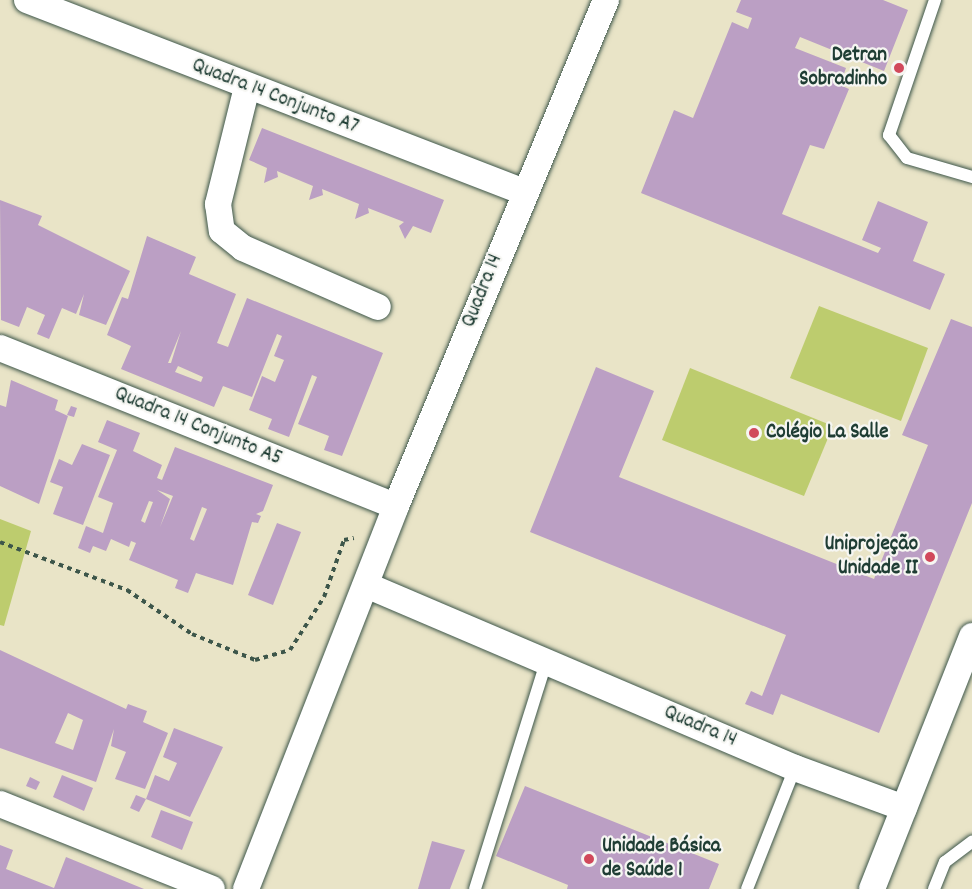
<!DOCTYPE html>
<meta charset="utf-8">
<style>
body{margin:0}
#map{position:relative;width:972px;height:889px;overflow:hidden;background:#e9e4c7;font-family:Dekko,sans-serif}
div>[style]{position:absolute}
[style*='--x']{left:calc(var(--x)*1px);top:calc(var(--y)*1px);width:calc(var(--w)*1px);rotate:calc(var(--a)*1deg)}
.green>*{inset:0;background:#bdcc6e}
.building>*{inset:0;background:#bb9fc4}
.path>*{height:4px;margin-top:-2px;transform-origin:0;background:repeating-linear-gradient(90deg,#3d564a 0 4.5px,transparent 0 9px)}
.roads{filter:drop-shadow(0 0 2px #3d564a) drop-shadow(0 0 2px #3d564a)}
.lane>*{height:12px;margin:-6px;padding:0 6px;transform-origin:6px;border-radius:6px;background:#fff}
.street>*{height:26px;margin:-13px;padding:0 13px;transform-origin:13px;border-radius:13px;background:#fff}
.dots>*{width:16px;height:16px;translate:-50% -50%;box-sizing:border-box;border:3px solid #f6f6f2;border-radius:50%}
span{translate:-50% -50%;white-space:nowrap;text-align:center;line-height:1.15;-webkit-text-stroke:4.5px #f6f6f2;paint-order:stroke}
.poi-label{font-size:21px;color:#1f3d34;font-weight:700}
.right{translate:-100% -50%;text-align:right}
.left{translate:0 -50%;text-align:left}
.street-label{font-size:21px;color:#1f3d34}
</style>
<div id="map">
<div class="green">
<i style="clip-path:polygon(819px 306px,928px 348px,901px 421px,790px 378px)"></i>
<i style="clip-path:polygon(690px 368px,833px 426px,804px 496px,662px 440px)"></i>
<i style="clip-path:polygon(0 519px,31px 531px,4px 626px,0 625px)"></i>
</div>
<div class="building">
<i style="clip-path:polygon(741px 0,883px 0,908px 10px,884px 71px,800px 37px,795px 48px,846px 68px,840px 85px,849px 89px,824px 149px,810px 145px,782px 214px,878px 253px,881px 248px,862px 240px,878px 201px,928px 222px,913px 261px,945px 274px,930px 310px,641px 193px,674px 110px,693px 118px,732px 22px,748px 29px,752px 18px,736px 12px)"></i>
<i style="clip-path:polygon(262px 128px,444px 200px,431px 233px,413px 226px,405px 239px,399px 226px,404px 222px,368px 208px,369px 213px,355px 219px,359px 204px,322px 189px,323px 195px,309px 200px,313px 186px,277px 171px,278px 177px,264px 183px,267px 168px,249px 160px)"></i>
<i style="clip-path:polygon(0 200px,42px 216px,38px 225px,130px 271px,106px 325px,79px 315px,84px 294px,76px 314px,62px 308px,49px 339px,37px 334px,45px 315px,27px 307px,19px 327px,1px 320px)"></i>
<i style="clip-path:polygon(evenodd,147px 236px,196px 257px,189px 274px,236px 294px,217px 343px,228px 347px,247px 298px,383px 353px,342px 456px,324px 450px,329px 436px,298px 424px,317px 377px,312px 375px,289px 437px,268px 429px,272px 419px,249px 410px,262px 376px,275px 382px,284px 360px,274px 356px,282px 336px,277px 334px,252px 397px,223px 386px,214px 407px,121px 369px,131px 346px,107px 335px,122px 297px,128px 299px,147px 236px,181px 331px,171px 363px,168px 363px,181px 331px,147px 236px,178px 366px,203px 377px,201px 382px,175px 372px,178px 366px)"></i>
<i style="clip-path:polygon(951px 319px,972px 327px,972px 503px,879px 733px,781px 694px,773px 715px,745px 704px,751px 691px,762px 696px,786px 635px,530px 532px,596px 367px,654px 391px,619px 477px,874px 579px,928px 445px,902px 435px)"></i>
<i style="clip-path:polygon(11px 380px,58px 400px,55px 410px,68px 416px,39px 504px,0 486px,0 405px,6px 407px)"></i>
<i style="clip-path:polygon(71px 406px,77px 408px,74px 417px,67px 415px)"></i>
<i style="clip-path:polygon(evenodd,107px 420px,140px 433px,133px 451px,162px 465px,157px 478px,162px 480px,175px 447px,273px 485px,263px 511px,256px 514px,261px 516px,258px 523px,252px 522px,233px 585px,196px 573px,188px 593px,175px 588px,178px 580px,129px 560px,136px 543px,131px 541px,129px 547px,111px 539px,106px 551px,93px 546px,90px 553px,78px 548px,86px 526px,103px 533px,113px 503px,98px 497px,117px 450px,98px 442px,107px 420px,157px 490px,173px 496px,160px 527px,170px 499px,157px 490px,107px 420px,149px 501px,153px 502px,145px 523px,141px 521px,149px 501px,107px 420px,202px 507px,207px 509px,194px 541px,190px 539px,202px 507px)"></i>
<i style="clip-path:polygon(82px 444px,110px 455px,83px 525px,53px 514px,63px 487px,50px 482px,59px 459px,72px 465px)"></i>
<i style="clip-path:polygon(277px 523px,301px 532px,273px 605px,248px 595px)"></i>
<i style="clip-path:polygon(evenodd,0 650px,126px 709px,128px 704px,147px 711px,143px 722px,168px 733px,145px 789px,115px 779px,126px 752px,111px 746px,114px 729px,96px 782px,0 748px,0 650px,68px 713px,83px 720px,73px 750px,55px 743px,68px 713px)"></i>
<i style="clip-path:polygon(174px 728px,223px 747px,190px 817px,146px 799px,139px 812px,130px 808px,136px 795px,146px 799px,155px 775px,169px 781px,177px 763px,163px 757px)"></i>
<i style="clip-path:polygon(62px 775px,93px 788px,84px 811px,53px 797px)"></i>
<i style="clip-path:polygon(30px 777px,40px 782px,36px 790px,26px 786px)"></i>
<i style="clip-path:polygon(525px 786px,719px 864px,709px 889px,567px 889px,568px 885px,496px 856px)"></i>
<i style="clip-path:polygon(161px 810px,193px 822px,182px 850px,151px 837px)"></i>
<i style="clip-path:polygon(432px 841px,465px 850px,450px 889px,418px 889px)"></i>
<i style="clip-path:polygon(0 845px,13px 850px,6px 869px,54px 888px,66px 857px,144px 889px,0 889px)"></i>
</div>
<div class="path">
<i style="--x:0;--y:542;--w:136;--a:20.7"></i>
<i style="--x:127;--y:590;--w:78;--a:34.1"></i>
<i style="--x:192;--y:634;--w:68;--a:22.4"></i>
<i style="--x:255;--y:660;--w:36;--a:-16"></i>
<i style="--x:290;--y:650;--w:63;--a:-57.3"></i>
<i style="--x:324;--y:597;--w:60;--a:-70.7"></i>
<i style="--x:344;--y:540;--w:10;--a:-11"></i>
</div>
<div class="roads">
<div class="lane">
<i style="--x:935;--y:0;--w:143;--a:108.8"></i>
<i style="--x:889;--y:135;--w:29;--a:52"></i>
<i style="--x:907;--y:158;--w:68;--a:16.3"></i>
<i style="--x:475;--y:889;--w:238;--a:-72.6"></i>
<i style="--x:747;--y:889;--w:130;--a:-68.4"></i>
<i style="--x:934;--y:889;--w:29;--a:-68"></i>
<i style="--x:945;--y:862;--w:34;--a:-37"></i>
</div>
<div class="street">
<i style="--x:27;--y:0;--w:533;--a:21.12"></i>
<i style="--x:247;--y:87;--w:121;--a:103.9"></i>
<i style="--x:218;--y:204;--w:27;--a:82"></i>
<i style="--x:222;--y:231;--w:27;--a:39"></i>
<i style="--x:243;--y:248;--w:147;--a:23.6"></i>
<i style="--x:0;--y:348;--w:426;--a:21.8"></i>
<i style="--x:366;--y:585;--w:466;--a:23.1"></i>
<i style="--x:795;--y:768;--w:116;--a:20.2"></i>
<i style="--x:0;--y:804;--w:228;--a:21.8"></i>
<i style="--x:246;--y:889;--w:411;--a:-68.6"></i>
<i style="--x:396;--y:506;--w:548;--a:-67.46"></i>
<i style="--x:872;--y:889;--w:272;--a:-68.4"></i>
</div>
</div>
<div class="dots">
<i style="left:899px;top:68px;background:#d1495b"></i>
<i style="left:754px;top:433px;background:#d1495b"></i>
<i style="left:930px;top:557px;background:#d1495b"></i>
<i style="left:589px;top:859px;background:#d1495b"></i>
</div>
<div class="poi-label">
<span class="right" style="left:887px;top:68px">Detran<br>Sobradinho</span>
<span class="left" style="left:766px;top:433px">Colégio La Salle</span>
<span class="right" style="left:918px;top:557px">Uniprojeção<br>Unidade II</span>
<span class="left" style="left:602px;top:859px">Unidade Básica<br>de Saúde 1</span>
</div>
<div class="street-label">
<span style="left:275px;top:97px;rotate:21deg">Quadra 14 Conjunto A7</span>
<span style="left:483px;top:291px;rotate:-68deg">Quadra 14</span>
<span style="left:198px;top:427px;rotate:22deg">Quadra 14 Conjunto A5</span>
<span style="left:700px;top:727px;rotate:23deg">Quadra 14</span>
</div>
</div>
